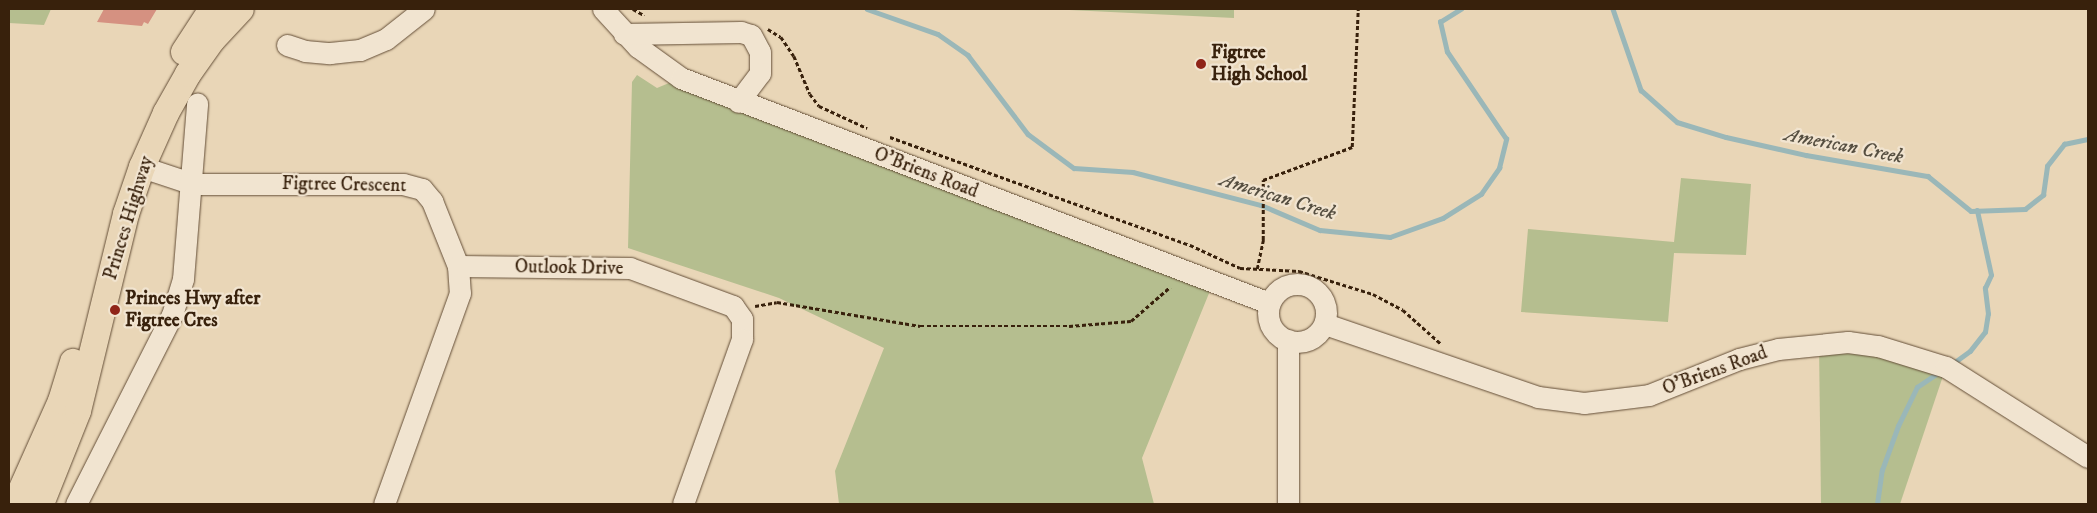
<!DOCTYPE html>
<style>
body{margin:0}
#map{position:relative;width:2097px;height:513px;overflow:hidden;background:#e9d6b7;font-family:"IM FELL DW Pica",serif}
div>[style]{position:absolute}
[style*='--x']{left:calc(var(--x)*1px);top:calc(var(--y)*1px);width:calc(var(--w)*1px);rotate:calc(var(--a)*1deg)}
.green>*{inset:0;background:#b5be8f}
.stream>*{height:4.5px;margin:-2.25px;padding:0 2.25px;transform-origin:2.25px;border-radius:2.25px;background:#9ab7b8}
.building>*{inset:0;background:#d59181}
.path>*{height:2.5px;margin-top:-1.25px;transform-origin:0;background:repeating-linear-gradient(90deg,#38210c 0 4px,transparent 0 6.5px)}
.roads{filter:drop-shadow(0 0 1px #644e37) drop-shadow(0 0 1px #644e37)}
.minor>*{height:21px;margin:-10.5px;padding:0 10.5px;transform-origin:10.5px;border-radius:10.5px;background:#f1e4d0}
.minor>.ring{margin:-10.5px;padding:0;box-sizing:content-box;background:none;border:21px solid #f1e4d0;border-radius:50%}
.major>*{height:26px;margin:-13px;padding:0 13px;transform-origin:13px;border-radius:13px;background:#e9d6b7}
.dots>*{width:14px;height:14px;translate:-50% -50%;box-sizing:border-box;border:2px solid #f1e4d0;border-radius:50%}
span{translate:-50% -50%;white-space:nowrap;text-align:center;line-height:1.15;-webkit-text-stroke:4.5px #f1e4d0;paint-order:stroke}
.poi-label{font-size:19px;color:#38210c;font-weight:700}
.left{translate:0 -50%;text-align:left}
.street-label{font-size:19px;color:#38210c}
.water-label{font-size:20px;color:#554e40;font-style:italic}
.frame{position:absolute;inset:0;border:10px solid #38210c;pointer-events:none}
</style>
<div id="map">
<div class="green">
<i style="clip-path:polygon(9px 9px,51px 9px,44px 25px,9px 23px)"></i>
<i style="clip-path:polygon(1049px 9px,1234px 9px,1234px 18px)"></i>
<i style="clip-path:polygon(637px 75px,657px 88px,681px 78px,1214px 281px,1142px 458px,1154px 504px,839px 504px,835px 471px,884px 348px,779px 298px,628px 248px,632px 82px)"></i>
<i style="clip-path:polygon(1681px 178px,1751px 184px,1746px 255px,1674px 253px,1668px 322px,1521px 312px,1528px 229px,1674px 242px)"></i>
<i style="clip-path:polygon(1819px 344px,1946px 367px,1900px 504px,1821px 504px)"></i>
</div>
<div class="stream">
<i style="--x:867;--y:9;--w:75;--a:19.4"></i>
<i style="--x:938;--y:34;--w:37;--a:35"></i>
<i style="--x:968;--y:55;--w:99;--a:52.8"></i>
<i style="--x:1028;--y:134;--w:57;--a:36.5"></i>
<i style="--x:1074;--y:168;--w:59;--a:3.9"></i>
<i style="--x:1133;--y:172;--w:132;--a:14.5"></i>
<i style="--x:1261;--y:205;--w:64;--a:23"></i>
<i style="--x:1320;--y:230;--w:70;--a:5.7"></i>
<i style="--x:1390;--y:237;--w:56;--a:-19.7"></i>
<i style="--x:1443;--y:218;--w:45;--a:-32.3"></i>
<i style="--x:1481;--y:194;--w:32;--a:-55"></i>
<i style="--x:1499;--y:168;--w:30;--a:-76"></i>
<i style="--x:1506;--y:139;--w:105;--a:-124.1"></i>
<i style="--x:1447;--y:52;--w:31;--a:-103"></i>
<i style="--x:1440;--y:22;--w:25;--a:-32"></i>
<i style="--x:1613;--y:9;--w:86;--a:70.9"></i>
<i style="--x:1641;--y:90;--w:48;--a:41.6"></i>
<i style="--x:1677;--y:122;--w:51;--a:17"></i>
<i style="--x:1726;--y:137;--w:82;--a:12.7"></i>
<i style="--x:1806;--y:155;--w:124;--a:9.8"></i>
<i style="--x:1928;--y:176;--w:55;--a:39.1"></i>
<i style="--x:1971;--y:211;--w:54;--a:-2.1"></i>
<i style="--x:2025;--y:209;--w:23;--a:-38"></i>
<i style="--x:2043;--y:195;--w:29;--a:-82"></i>
<i style="--x:2047;--y:166;--w:28;--a:-52"></i>
<i style="--x:2064;--y:144;--w:25;--a:-12"></i>
<i style="--x:1952;--y:364;--w:22;--a:-36"></i>
<i style="--x:1970;--y:351;--w:24;--a:-52"></i>
<i style="--x:1985;--y:332;--w:18;--a:-81"></i>
<i style="--x:1988;--y:314;--w:26;--a:-97"></i>
<i style="--x:1985;--y:288;--w:14;--a:-65"></i>
<i style="--x:1991;--y:275;--w:66;--a:-102.3"></i>
<i style="--x:1877;--y:504;--w:34;--a:-82"></i>
<i style="--x:1882;--y:470;--w:47;--a:-70"></i>
<i style="--x:1898;--y:426;--w:43;--a:-64"></i>
<i style="--x:1917;--y:387;--w:27;--a:-34"></i>
</div>
<div class="building">
<i style="clip-path:polygon(104px 9px,157px 9px,148px 24px,144px 22px,142px 26px,97px 22px)"></i>
</div>
<div class="path">
<i style="--x:633;--y:9;--w:13;--a:29"></i>
<i style="--x:768;--y:29;--w:15;--a:32"></i>
<i style="--x:781;--y:37;--w:23;--a:56"></i>
<i style="--x:794;--y:56;--w:41;--a:67.2"></i>
<i style="--x:810;--y:94;--w:15;--a:53"></i>
<i style="--x:819;--y:106;--w:53;--a:24.6"></i>
<i style="--x:890;--y:137;--w:319;--a:19.8"></i>
<i style="--x:1190;--y:245;--w:55;--a:24.7"></i>
<i style="--x:1240;--y:268;--w:59;--a:2.9"></i>
<i style="--x:1299;--y:271;--w:77;--a:17.3"></i>
<i style="--x:1373;--y:294;--w:34;--a:28"></i>
<i style="--x:1403;--y:310;--w:50;--a:41.7"></i>
<i style="--x:1257;--y:269;--w:30;--a:-78"></i>
<i style="--x:1263;--y:240;--w:60;--a:-90"></i>
<i style="--x:1263;--y:180;--w:95;--a:-20.3"></i>
<i style="--x:1352;--y:147;--w:138;--a:-87.5"></i>
<i style="--x:755;--y:306;--w:22;--a:-10"></i>
<i style="--x:777;--y:302;--w:145;--a:9.5"></i>
<i style="--x:920;--y:326;--w:149;--a:0"></i>
<i style="--x:1069;--y:326;--w:62;--a:-4.6"></i>
<i style="--x:1131;--y:321;--w:52;--a:-41.1"></i>
</div>
<div class="roads">
<div class="minor">
<i style="--x:603;--y:9;--w:52;--a:47.4"></i>
<i style="--x:638;--y:47;--w:53;--a:35.8"></i>
<i style="--x:681;--y:78;--w:630;--a:20.94"></i>
<i style="--x:624;--y:34;--w:117;--a:-1"></i>
<i style="--x:741;--y:32;--w:10;--a:17"></i>
<i style="--x:751;--y:35;--w:19;--a:62"></i>
<i style="--x:760;--y:52;--w:21;--a:90"></i>
<i style="--x:760;--y:73;--w:36;--a:127"></i>
<i style="--x:287;--y:45;--w:19;--a:18"></i>
<i style="--x:305;--y:51;--w:25;--a:5"></i>
<i style="--x:330;--y:53;--w:30;--a:-6"></i>
<i style="--x:360;--y:50;--w:28;--a:-23"></i>
<i style="--x:386;--y:39;--w:48;--a:-38.3"></i>
<i style="--x:142;--y:167;--w:54;--a:18.4"></i>
<i style="--x:193;--y:184;--w:210;--a:0"></i>
<i style="--x:403;--y:184;--w:20;--a:15"></i>
<i style="--x:422;--y:189;--w:16;--a:50"></i>
<i style="--x:432;--y:201;--w:70;--a:68.2"></i>
<i style="--x:458;--y:266;--w:27;--a:86"></i>
<i style="--x:460;--y:293;--w:224;--a:109.8"></i>
<i style="--x:458;--y:266;--w:172;--a:0.7"></i>
<i style="--x:630;--y:268;--w:110;--a:20.3"></i>
<i style="--x:733;--y:306;--w:16;--a:55"></i>
<i style="--x:742;--y:319;--w:20;--a:90"></i>
<i style="--x:742;--y:339;--w:175;--a:109.7"></i>
<i class="ring" style="left:1268px;top:284px;width:37px;height:37px"></i>
<i style="--x:1325;--y:324;--w:225;--a:18.9"></i>
<i style="--x:1538;--y:397;--w:46;--a:7.4"></i>
<i style="--x:1584;--y:403;--w:65;--a:-7"></i>
<i style="--x:1649;--y:395;--w:97;--a:-21.8"></i>
<i style="--x:1739;--y:359;--w:40;--a:-14.4"></i>
<i style="--x:1778;--y:349;--w:70;--a:-5.7"></i>
<i style="--x:1848;--y:342;--w:30;--a:8"></i>
<i style="--x:1878;--y:346;--w:71;--a:17.2"></i>
<i style="--x:1946;--y:367;--w:168;--a:32.4"></i>
<i style="--x:76;--y:504;--w:212;--a:-63.1"></i>
<i style="--x:172;--y:315;--w:38;--a:-73"></i>
<i style="--x:183;--y:279;--w:176;--a:-85.4"></i>
<i style="--x:1288;--y:504;--w:164;--a:-90"></i>
</div>
<div class="major">
<i style="--x:184;--y:52;--w:51;--a:-56.9"></i>
<i style="--x:15;--y:504;--w:113;--a:-65.9"></i>
<i style="--x:61;--y:401;--w:41;--a:-72.9"></i>
<i style="--x:41;--y:504;--w:100;--a:-68.3"></i>
<i style="--x:78;--y:411;--w:203;--a:-76.3"></i>
<i style="--x:126;--y:214;--w:50;--a:-71.2"></i>
<i style="--x:142;--y:167;--w:59;--a:-66"></i>
<i style="--x:166;--y:113;--w:45;--a:-60.6"></i>
<i style="--x:188;--y:74;--w:42;--a:-54.8"></i>
<i style="--x:212;--y:40;--w:42;--a:-46.9"></i>
</div>
</div>
<div class="dots">
<i style="left:1201px;top:64px;background:#8f2418"></i>
<i style="left:115px;top:310px;background:#8f2418"></i>
</div>
<div class="poi-label">
<span class="left" style="left:1211px;top:64px">Figtree<br>High School</span>
<span class="left" style="left:125px;top:310px">Princes Hwy after<br>Figtree Cres</span>
</div>
<div class="street-label">
<span style="left:926px;top:173px;rotate:21deg">O'Briens Road</span>
<span style="left:344px;top:185px;rotate:1deg">Figtree Crescent</span>
<span style="left:129px;top:218px;rotate:-73deg">Princes Highway</span>
<span style="left:569px;top:268px;rotate:1deg">Outlook Drive</span>
<span style="left:1715px;top:371px;rotate:-20deg">O'Briens Road</span>
</div>
<div class="water-label">
<span style="left:1844px;top:146px;rotate:11deg">American Creek</span>
<span style="left:1278px;top:197px;rotate:17deg">American Creek</span>
</div>
<div class="frame"></div>
</div>
